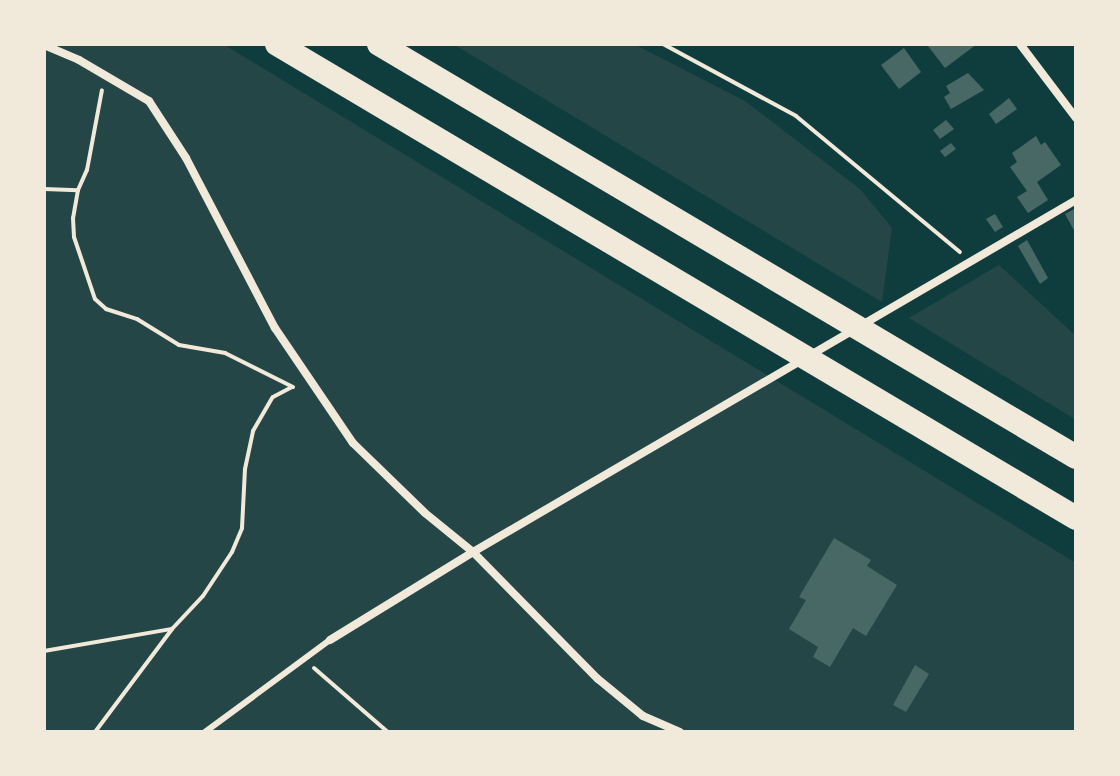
<!DOCTYPE html>
<style>
body{margin:0}
#map{position:relative;width:1120px;height:776px;overflow:hidden;background:#0f3d3e;font-family:Quicksand,sans-serif}
div>[style]{position:absolute}
[style*='--x']{left:calc(var(--x)*1px);top:calc(var(--y)*1px);width:calc(var(--w)*1px);rotate:calc(var(--a)*1deg)}
.green>*{inset:0;background:#244646}
.building>*{inset:0;background:#486865}
.path>*{height:4px;margin:-2px;padding:0 2px;transform-origin:2px;border-radius:2px;background:#f1e9da}
.service>*{height:6px;margin:-3px;padding:0 3px;transform-origin:3px;border-radius:3px;background:#f1e9da}
.minor>*{height:8px;margin:-4px;padding:0 4px;transform-origin:4px;border-radius:4px;background:#f1e9da}
.motorway>*{height:24px;margin:-12px;padding:0 12px;transform-origin:12px;border-radius:12px;background:#f1e9da}
span{translate:-50% -50%;white-space:nowrap;text-align:center;line-height:1.15;-webkit-text-stroke:8px #f1e9da;paint-order:stroke}
.frame{position:absolute;inset:0;border:46px solid #f1e9da;pointer-events:none}
</style>
<div id="map">
<div class="green">
<i style="clip-path:polygon(44px 44px,223px 44px,1076px 563px,1076px 732px,44px 732px)"></i>
<i style="clip-path:polygon(453px 44px,634px 44px,745px 101px,860px 189px,892px 228px,882px 302px)"></i>
<i style="clip-path:polygon(999px 265px,1076px 336px,1076px 420px,909px 318px)"></i>
</div>
<div class="building">
<i style="clip-path:polygon(930px 44px,977px 44px,945px 68px,928px 46px)"></i>
<i style="clip-path:polygon(904px 48px,921px 72px,899px 89px,881px 65px)"></i>
<i style="clip-path:polygon(968px 73px,984px 90px,951px 109px,944px 97px,950px 93px,946px 86px)"></i>
<i style="clip-path:polygon(1009px 98px,1017px 109px,996px 124px,989px 114px)"></i>
<i style="clip-path:polygon(946px 120px,954px 129px,940px 139px,933px 130px)"></i>
<i style="clip-path:polygon(1036px 136px,1041px 145px,1045px 142px,1061px 165px,1037px 182px,1048px 200px,1028px 213px,1017px 197px,1027px 191px,1010px 167px,1017px 162px,1012px 153px)"></i>
<i style="clip-path:polygon(951px 143px,956px 149px,945px 157px,940px 151px)"></i>
<i style="clip-path:polygon(1076px 208px,1076px 234px,1065px 214px)"></i>
<i style="clip-path:polygon(995px 214px,1003px 227px,995px 232px,986px 219px)"></i>
<i style="clip-path:polygon(1027px 240px,1048px 278px,1040px 284px,1018px 246px)"></i>
<i style="clip-path:polygon(834px 538px,871px 560px,867px 566px,897px 585px,866px 636px,853px 628px,830px 667px,813px 657px,818px 647px,789px 629px,806px 600px,799px 597px)"></i>
<i style="clip-path:polygon(915px 665px,929px 674px,906px 712px,893px 705px)"></i>
</div>
<div class="path">
<i style="--x:663;--y:44;--w:151;--a:28.4"></i>
<i style="--x:796;--y:116;--w:213;--a:39.7"></i>
<i style="--x:44;--y:189;--w:34;--a:2"></i>
<i style="--x:78;--y:190;--w:22;--a:-66"></i>
<i style="--x:87;--y:170;--w:81;--a:-79.4"></i>
<i style="--x:78;--y:190;--w:28;--a:100"></i>
<i style="--x:73;--y:218;--w:19;--a:87"></i>
<i style="--x:74;--y:237;--w:65;--a:71.3"></i>
<i style="--x:95;--y:299;--w:15;--a:42"></i>
<i style="--x:106;--y:309;--w:33;--a:18"></i>
<i style="--x:137;--y:319;--w:49;--a:31.8"></i>
<i style="--x:179;--y:345;--w:47;--a:9.9"></i>
<i style="--x:225;--y:353;--w:76;--a:26.6"></i>
<i style="--x:44;--y:651;--w:130;--a:-9.8"></i>
<i style="--x:314;--y:668;--w:98;--a:40.9"></i>
<i style="--x:95;--y:732;--w:129;--a:-53.2"></i>
<i style="--x:172;--y:629;--w:45;--a:-46.8"></i>
<i style="--x:203;--y:596;--w:53;--a:-56.6"></i>
<i style="--x:232;--y:552;--w:26;--a:-67"></i>
<i style="--x:242;--y:528;--w:59;--a:-87.1"></i>
<i style="--x:245;--y:469;--w:39;--a:-78"></i>
<i style="--x:253;--y:431;--w:39;--a:-60"></i>
<i style="--x:273;--y:397;--w:21;--a:-28"></i>
</div>
<div class="service">
<i style="--x:205;--y:732;--w:155;--a:-36.4"></i>
</div>
<div class="minor">
<i style="--x:1020;--y:44;--w:93;--a:52.9"></i>
<i style="--x:44;--y:45;--w:38;--a:23"></i>
<i style="--x:79;--y:60;--w:81;--a:30.4"></i>
<i style="--x:149;--y:101;--w:68;--a:57"></i>
<i style="--x:186;--y:158;--w:192;--a:62.4"></i>
<i style="--x:275;--y:328;--w:139;--a:55.9"></i>
<i style="--x:353;--y:443;--w:100;--a:44.2"></i>
<i style="--x:425;--y:513;--w:62;--a:39.1"></i>
<i style="--x:473;--y:552;--w:178;--a:45.5"></i>
<i style="--x:598;--y:679;--w:58;--a:39.4"></i>
<i style="--x:643;--y:716;--w:40;--a:23.4"></i>
<i style="--x:330;--y:640;--w:168;--a:-31.6"></i>
<i style="--x:473;--y:552;--w:698;--a:-30.27"></i>
</div>
<div class="motorway">
<i style="--x:277;--y:44;--w:929;--a:30.68"></i>
<i style="--x:379;--y:44;--w:810;--a:30.65"></i>
</div>
<div class="frame"></div>
</div>
